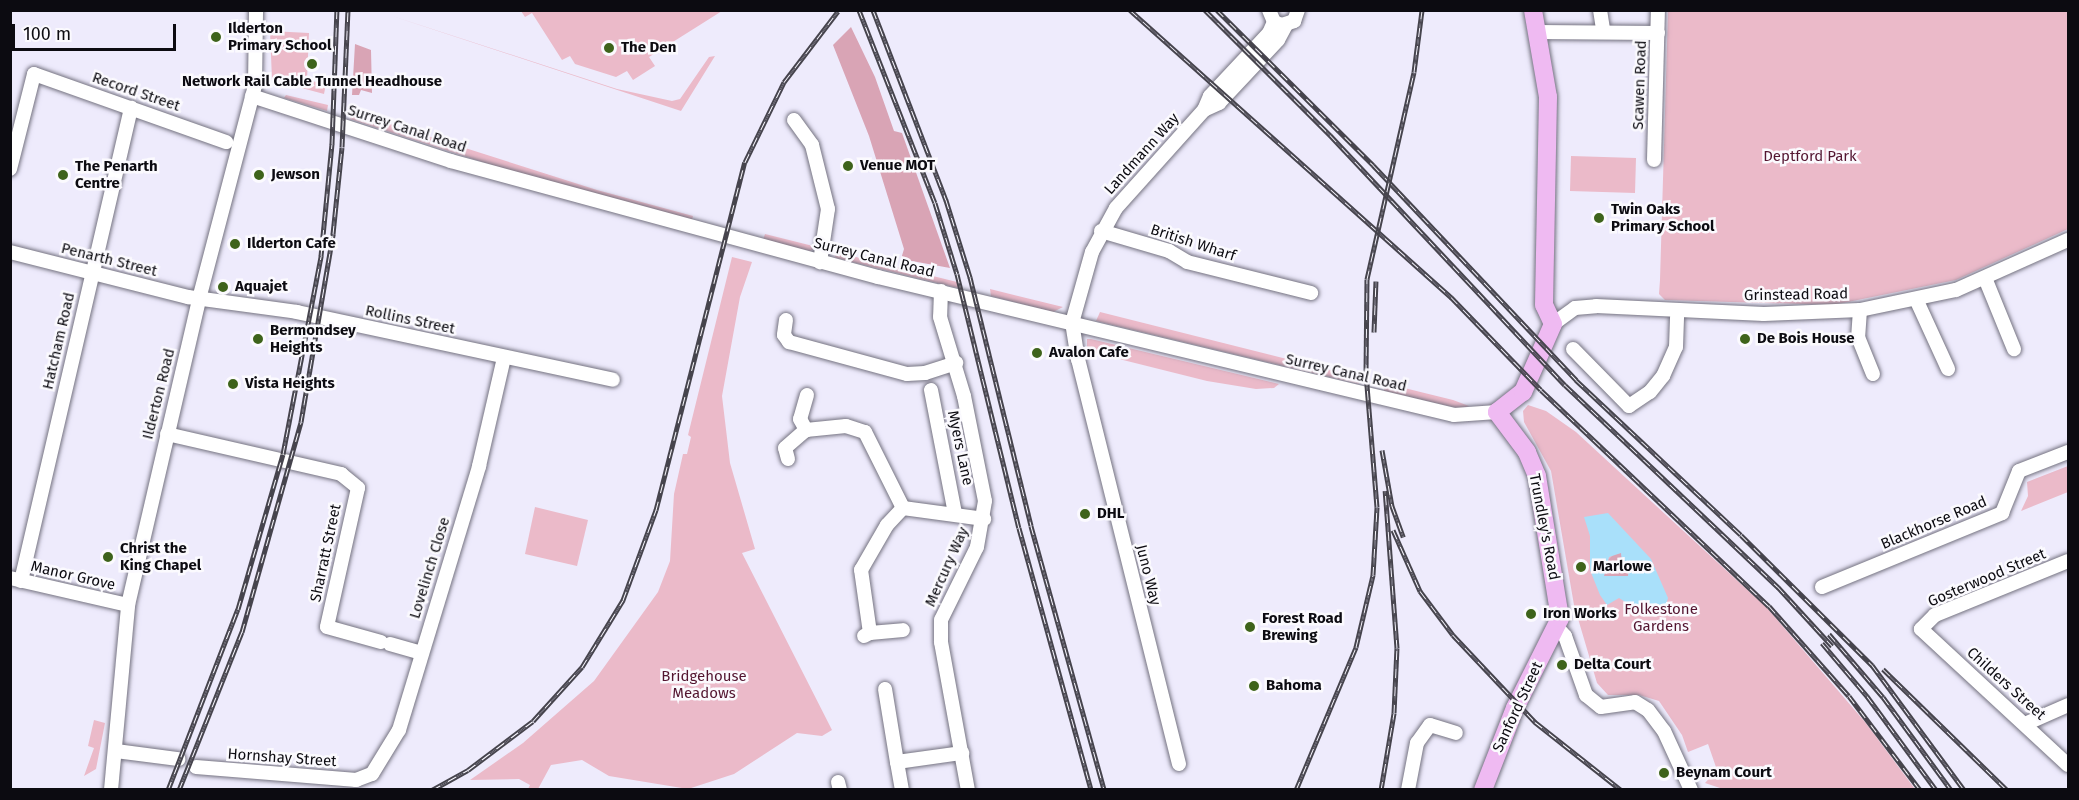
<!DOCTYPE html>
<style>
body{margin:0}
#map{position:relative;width:2079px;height:800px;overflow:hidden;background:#eeebfc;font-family:"Fira Sans",sans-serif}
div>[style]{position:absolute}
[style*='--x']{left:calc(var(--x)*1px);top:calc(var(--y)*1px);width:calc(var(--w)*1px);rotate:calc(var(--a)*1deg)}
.green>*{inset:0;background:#ebbac9}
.forest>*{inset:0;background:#d9a4b5}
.water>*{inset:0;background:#a9e0fa}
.roads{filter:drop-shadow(0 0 2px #747280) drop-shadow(0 0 2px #747280)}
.minor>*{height:14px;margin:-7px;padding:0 7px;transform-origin:7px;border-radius:7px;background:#fff}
.major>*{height:18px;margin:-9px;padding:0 9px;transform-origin:9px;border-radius:9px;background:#efbaf2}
.rail>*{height:5px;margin-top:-2.5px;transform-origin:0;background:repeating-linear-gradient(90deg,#fbfafe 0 9px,#46444d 0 18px);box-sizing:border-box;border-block:2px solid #46444d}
.dots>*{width:16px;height:16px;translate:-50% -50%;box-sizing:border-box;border:3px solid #fbfafe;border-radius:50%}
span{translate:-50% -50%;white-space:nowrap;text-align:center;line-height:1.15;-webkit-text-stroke:5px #fbfafe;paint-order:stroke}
.poi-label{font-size:15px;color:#0c0b11;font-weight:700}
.left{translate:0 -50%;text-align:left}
.street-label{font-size:15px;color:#0c0b11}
.park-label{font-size:15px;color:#531530}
.frame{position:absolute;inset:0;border:12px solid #0c0b11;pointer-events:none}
.scale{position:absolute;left:12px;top:24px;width:164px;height:27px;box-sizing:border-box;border:3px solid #0c0b11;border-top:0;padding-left:8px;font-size:18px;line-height:21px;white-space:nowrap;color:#0c0b11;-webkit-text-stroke:4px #fbfafe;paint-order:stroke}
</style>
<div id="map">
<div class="green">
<i style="clip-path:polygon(521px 11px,722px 11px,649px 57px,655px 66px,633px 80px,627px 71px,616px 77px,575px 64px,570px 56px,562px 60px,532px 13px,525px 17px)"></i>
<i style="clip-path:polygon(1668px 11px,2068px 11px,2068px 229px,1956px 280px,1833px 305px,1665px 300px,1659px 294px,1660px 280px)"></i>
<i style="clip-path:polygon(386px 14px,617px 89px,672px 101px,680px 99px,709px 57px,715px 56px,681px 111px)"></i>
<i style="clip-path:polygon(270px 31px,309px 33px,307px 80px,326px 84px,324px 94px,272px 80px)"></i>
<i style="clip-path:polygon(286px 95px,328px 105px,327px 111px,284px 98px)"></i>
<i style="clip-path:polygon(352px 112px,597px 190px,693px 216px,692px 220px,510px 171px,350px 119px)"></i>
<i style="clip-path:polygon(1571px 156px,1636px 158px,1635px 193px,1570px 191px)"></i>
<i style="clip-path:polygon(765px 234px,817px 247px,810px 251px,763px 240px)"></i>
<i style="clip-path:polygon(832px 251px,957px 282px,958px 288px,836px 258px)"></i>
<i style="clip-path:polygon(732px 257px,752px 262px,740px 297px,722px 396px,730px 463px,755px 549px,742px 553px,832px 730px,822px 736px,797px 733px,734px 774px,688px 789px,609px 776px,582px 760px,551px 765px,538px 789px,528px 789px,530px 785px,519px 779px,470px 780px,523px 743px,594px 681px,658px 592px,670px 561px,674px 494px,683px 454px,687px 454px,691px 437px,688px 435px)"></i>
<i style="clip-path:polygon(990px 289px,1063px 307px,1053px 312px,991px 296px)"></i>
<i style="clip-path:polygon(1100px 312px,1358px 377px,1359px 384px,1096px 321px)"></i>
<i style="clip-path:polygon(1087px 339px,1091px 339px,1279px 384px,1274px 388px,1256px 389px,1207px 381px,1087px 351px)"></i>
<i style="clip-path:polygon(1384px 383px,1453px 400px,1469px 406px,1461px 409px,1384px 391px)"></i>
<i style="clip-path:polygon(1528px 405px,1546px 411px,1576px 432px,1767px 608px,1865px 722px,1915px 789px,1723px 789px,1705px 783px,1717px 770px,1708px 744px,1688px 752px,1682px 735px,1659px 701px,1639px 695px,1608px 695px,1597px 683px,1574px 605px,1551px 471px,1524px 422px,1523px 411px)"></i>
<i style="clip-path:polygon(2068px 466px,2068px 492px,2021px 511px,2028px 496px,2027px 482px)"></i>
<i style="clip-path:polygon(535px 507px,588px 520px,577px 566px,525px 554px)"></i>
<i style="clip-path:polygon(94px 720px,105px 723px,96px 769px,84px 776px,94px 748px,88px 746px)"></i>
</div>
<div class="forest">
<i style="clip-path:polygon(851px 27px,875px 77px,894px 131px,902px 133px,950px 268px,901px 259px,904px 249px,869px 136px,833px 45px)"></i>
<i style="clip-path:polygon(355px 44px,371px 50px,372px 93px,361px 90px,359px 95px,352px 95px)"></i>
<i style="clip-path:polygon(1621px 553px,1623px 561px,1630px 563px,1628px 576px,1604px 576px,1606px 562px,1614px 554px)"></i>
</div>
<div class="water">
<i style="clip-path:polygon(evenodd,1608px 513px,1651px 559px,1668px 598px,1664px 611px,1638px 610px,1619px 598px,1607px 605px,1600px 595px,1590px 570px,1590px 536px,1584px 517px,1608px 513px,1621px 553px,1622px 562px,1630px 563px,1628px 576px,1604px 576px,1609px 557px,1621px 553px)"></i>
</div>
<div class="roads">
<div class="minor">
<i style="--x:1269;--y:10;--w:13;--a:67"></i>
<i style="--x:1274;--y:22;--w:9;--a:21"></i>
<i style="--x:1282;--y:25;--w:13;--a:-18"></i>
<i style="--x:1294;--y:21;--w:12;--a:-70"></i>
<i style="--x:1600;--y:10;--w:20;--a:81"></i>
<i style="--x:1537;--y:32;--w:121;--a:0.5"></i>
<i style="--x:252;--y:96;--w:209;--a:18.1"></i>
<i style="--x:451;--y:161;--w:442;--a:15.2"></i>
<i style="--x:878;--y:277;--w:592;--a:13.47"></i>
<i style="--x:1454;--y:415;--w:43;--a:-4"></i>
<i style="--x:1204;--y:110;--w:17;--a:-25"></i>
<i style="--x:1219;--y:103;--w:86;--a:-46.9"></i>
<i style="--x:1278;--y:40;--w:17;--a:-62"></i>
<i style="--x:794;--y:120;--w:31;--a:54"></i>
<i style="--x:812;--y:145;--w:66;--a:76"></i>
<i style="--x:828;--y:209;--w:54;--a:98.6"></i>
<i style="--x:1654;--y:160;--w:150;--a:-88.5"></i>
<i style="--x:10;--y:169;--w:98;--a:-75.8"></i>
<i style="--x:34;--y:74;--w:204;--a:19.5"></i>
<i style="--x:1101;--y:231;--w:71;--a:16.4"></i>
<i style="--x:1169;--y:251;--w:21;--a:31"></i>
<i style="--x:1187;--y:262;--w:128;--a:14"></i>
<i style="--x:10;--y:252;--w:184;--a:14.2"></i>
<i style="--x:188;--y:297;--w:110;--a:7.8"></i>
<i style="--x:297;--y:312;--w:323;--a:12.1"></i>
<i style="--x:1985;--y:278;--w:77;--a:67.8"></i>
<i style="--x:941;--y:291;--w:26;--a:92"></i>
<i style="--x:940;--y:317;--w:83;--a:73.1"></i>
<i style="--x:964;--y:396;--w:107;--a:78.7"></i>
<i style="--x:985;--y:501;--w:47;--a:99.9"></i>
<i style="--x:977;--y:547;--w:81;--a:116.3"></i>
<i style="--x:941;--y:620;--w:22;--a:90"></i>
<i style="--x:941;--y:642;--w:150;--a:79.7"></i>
<i style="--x:1916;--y:299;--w:77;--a:65.4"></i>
<i style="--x:1860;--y:310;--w:27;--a:94"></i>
<i style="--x:1858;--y:337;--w:40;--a:68"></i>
<i style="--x:786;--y:320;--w:15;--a:98"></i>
<i style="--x:784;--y:335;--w:9;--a:54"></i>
<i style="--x:789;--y:342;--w:122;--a:15.2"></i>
<i style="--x:907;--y:374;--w:18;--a:-3"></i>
<i style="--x:925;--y:373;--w:33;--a:-18"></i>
<i style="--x:1553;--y:324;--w:27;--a:-36"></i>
<i style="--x:1575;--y:308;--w:21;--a:-5"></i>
<i style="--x:1596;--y:306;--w:168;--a:2.7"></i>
<i style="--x:1764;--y:314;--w:96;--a:-2.4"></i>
<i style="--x:1860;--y:310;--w:98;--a:-11.8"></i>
<i style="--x:1956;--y:290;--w:123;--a:-24.1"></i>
<i style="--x:1573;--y:349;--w:80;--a:45.5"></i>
<i style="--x:1629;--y:406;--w:25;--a:-34"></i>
<i style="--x:1650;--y:392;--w:21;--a:-51"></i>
<i style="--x:1663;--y:376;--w:32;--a:-66"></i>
<i style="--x:1676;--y:347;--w:30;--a:-88"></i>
<i style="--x:931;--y:390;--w:125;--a:79"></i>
<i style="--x:807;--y:395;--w:25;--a:106"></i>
<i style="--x:800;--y:419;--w:13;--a:61"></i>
<i style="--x:806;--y:430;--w:40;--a:-5.7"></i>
<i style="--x:846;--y:426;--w:20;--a:18"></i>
<i style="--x:865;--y:432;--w:85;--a:63.4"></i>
<i style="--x:167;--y:434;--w:179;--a:12.9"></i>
<i style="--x:341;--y:474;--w:22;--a:39"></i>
<i style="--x:358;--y:488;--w:142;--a:102.6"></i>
<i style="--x:327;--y:627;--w:56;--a:15.5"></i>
<i style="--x:788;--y:459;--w:11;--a:-105"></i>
<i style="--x:785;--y:448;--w:28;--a:-41"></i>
<i style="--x:903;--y:508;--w:82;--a:7.7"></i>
<i style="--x:2068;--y:561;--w:144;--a:157.9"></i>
<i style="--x:1935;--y:615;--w:20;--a:135"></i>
<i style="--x:1921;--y:629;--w:200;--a:42.8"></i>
<i style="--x:10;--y:578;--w:121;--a:12.9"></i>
<i style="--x:21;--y:581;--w:486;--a:-76.9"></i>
<i style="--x:1822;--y:587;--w:195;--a:-22.3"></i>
<i style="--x:2002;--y:513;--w:45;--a:-68"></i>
<i style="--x:2019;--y:471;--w:53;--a:-21.2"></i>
<i style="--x:1558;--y:628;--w:11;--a:49"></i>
<i style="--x:1565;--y:636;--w:63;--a:70.4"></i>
<i style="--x:1586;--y:695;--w:19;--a:39"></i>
<i style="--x:1601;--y:707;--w:34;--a:-8"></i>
<i style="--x:1635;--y:702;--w:15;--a:32"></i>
<i style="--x:1648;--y:710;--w:26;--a:53"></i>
<i style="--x:1664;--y:731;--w:65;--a:65.4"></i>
<i style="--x:870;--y:633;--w:33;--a:-5"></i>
<i style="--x:864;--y:636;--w:7;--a:-27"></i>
<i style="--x:870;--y:633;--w:64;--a:-98.1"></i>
<i style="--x:861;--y:570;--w:52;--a:-60"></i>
<i style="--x:887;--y:525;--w:23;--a:-47"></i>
<i style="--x:390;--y:644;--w:32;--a:16"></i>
<i style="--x:885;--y:689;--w:74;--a:80.7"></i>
<i style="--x:897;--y:762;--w:66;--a:-7.9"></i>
<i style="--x:2025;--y:724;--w:47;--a:-23.8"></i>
<i style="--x:116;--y:751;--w:63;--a:7.4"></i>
<i style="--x:897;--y:762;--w:28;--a:80"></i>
<i style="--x:1179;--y:764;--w:416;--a:-104"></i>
<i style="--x:1078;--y:360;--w:37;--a:-99"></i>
<i style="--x:1072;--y:323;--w:74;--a:-74.3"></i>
<i style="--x:1092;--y:252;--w:50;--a:-61.4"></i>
<i style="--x:1116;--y:208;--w:132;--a:-48.1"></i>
<i style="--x:1204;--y:110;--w:15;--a:-67"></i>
<i style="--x:1210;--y:96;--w:86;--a:-46.9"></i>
<i style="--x:1269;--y:33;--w:12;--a:-66"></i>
<i style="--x:196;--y:767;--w:161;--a:4.6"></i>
<i style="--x:356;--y:780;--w:17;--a:-21"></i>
<i style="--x:372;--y:774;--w:52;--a:-58.5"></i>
<i style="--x:399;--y:730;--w:276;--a:-73.1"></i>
<i style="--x:479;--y:466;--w:111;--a:-77"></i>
<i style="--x:838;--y:782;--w:8;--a:76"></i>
<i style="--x:111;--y:790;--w:186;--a:-84.7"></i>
<i style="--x:128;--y:605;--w:314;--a:-76.9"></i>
<i style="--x:199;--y:299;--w:221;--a:-75.3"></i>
<i style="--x:255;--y:85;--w:75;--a:-89.2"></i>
<i style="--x:1408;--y:790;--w:48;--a:-79.2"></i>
<i style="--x:1417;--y:743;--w:22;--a:-54"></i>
<i style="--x:1430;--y:725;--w:27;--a:17"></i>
</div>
<div class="major">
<i style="--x:1483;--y:790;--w:88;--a:-68.7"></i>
<i style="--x:1515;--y:708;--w:101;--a:-63.4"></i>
<i style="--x:1560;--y:618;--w:144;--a:-99.2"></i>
<i style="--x:1537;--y:476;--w:26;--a:-113"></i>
<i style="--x:1527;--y:452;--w:50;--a:-126.9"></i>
<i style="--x:1497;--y:412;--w:33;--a:-38"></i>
<i style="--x:1523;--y:392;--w:74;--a:-66.2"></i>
<i style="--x:1553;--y:324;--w:21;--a:-115"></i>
<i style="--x:1544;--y:305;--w:208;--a:-88.9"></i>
<i style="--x:1548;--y:97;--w:88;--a:-99.8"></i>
</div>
</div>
<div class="rail">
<i style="--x:859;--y:10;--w:207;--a:68.5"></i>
<i style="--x:935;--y:203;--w:74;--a:72.8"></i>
<i style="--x:957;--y:274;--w:261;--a:76.3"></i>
<i style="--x:1019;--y:528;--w:272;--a:74.6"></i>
<i style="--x:873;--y:10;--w:204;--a:69"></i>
<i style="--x:946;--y:200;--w:81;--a:72.7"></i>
<i style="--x:970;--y:277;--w:256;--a:76.2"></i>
<i style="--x:1031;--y:526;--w:274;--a:74.5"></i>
<i style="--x:1130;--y:10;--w:431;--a:41.8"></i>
<i style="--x:1451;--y:297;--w:129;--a:45.9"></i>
<i style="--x:1541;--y:390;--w:314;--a:43.5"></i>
<i style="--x:1769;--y:606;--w:120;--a:48.4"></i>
<i style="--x:1849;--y:696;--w:118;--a:52.9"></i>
<i style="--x:1205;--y:10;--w:177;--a:45"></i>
<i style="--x:1330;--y:135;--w:343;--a:46.8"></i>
<i style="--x:1565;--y:385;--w:294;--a:43.5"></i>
<i style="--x:1778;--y:587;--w:80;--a:47.5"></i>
<i style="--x:1217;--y:10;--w:220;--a:44.8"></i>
<i style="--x:1373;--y:165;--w:296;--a:46.6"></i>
<i style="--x:1576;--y:380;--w:226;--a:43.2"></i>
<i style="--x:1741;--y:535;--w:185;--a:44.8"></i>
<i style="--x:1872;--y:665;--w:155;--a:53.6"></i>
<i style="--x:1374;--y:332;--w:51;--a:-87.8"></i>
<i style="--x:1382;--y:450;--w:57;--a:79.9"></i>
<i style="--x:1392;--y:506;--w:33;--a:70"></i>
<i style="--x:1393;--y:530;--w:67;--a:66.1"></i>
<i style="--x:1420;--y:591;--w:55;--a:53.1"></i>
<i style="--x:1453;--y:635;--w:120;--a:46.7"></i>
<i style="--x:1535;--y:722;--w:110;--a:38.3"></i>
<i style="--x:1829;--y:634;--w:83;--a:49.4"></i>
<i style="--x:1883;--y:697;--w:115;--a:53.8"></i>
<i style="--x:1822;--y:643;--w:70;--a:49.7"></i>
<i style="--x:1867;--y:696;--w:117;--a:53.7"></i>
<i style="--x:1883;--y:669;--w:173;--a:44.3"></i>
<i style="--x:168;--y:790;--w:194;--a:-68.9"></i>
<i style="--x:238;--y:609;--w:161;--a:-73.8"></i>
<i style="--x:283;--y:454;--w:202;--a:-79.1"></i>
<i style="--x:321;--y:256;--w:113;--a:-84.4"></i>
<i style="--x:332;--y:144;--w:134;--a:-87.9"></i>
<i style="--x:179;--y:790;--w:170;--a:-68.3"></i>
<i style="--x:242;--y:632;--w:218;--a:-74.3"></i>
<i style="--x:301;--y:422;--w:191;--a:-80.3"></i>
<i style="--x:333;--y:234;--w:87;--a:-84.1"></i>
<i style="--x:342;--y:147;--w:137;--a:-87.5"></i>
<i style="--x:432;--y:790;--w:41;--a:-29.1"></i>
<i style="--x:468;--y:770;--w:81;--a:-37"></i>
<i style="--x:533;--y:721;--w:73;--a:-47.8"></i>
<i style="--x:582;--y:667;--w:79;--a:-58.5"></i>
<i style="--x:623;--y:600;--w:96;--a:-69.9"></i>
<i style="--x:656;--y:510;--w:359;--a:-75.7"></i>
<i style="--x:745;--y:162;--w:89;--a:-64"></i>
<i style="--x:784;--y:82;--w:89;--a:-52.7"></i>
<i style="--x:1296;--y:790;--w:155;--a:-67.2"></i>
<i style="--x:1356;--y:647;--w:74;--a:-76.7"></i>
<i style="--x:1373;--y:575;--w:68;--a:-86.6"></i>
<i style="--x:1377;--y:507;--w:134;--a:-94.7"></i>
<i style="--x:1366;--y:373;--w:94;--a:-89.4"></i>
<i style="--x:1367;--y:279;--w:212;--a:-77.2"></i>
<i style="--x:1414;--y:72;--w:63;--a:-82.6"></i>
<i style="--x:1381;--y:790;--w:78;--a:-80.4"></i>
<i style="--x:1394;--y:713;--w:65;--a:-87.4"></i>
<i style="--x:1397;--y:648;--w:158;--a:-94.3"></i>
</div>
<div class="dots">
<i style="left:216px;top:37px;background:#3e631b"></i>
<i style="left:609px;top:48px;background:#3e631b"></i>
<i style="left:312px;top:64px;background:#3e631b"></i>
<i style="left:848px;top:166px;background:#3e631b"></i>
<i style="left:63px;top:175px;background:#3e631b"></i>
<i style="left:259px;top:175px;background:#3e631b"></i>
<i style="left:1599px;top:218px;background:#3e631b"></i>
<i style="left:235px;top:244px;background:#3e631b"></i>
<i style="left:223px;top:287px;background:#3e631b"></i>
<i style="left:258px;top:339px;background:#3e631b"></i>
<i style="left:1745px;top:339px;background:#3e631b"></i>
<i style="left:1037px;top:353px;background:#3e631b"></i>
<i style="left:233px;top:384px;background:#3e631b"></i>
<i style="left:1085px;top:514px;background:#3e631b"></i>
<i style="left:108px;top:557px;background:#3e631b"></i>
<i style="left:1581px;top:567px;background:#3e631b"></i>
<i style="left:1531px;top:614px;background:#3e631b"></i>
<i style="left:1250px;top:627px;background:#3e631b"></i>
<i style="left:1562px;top:665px;background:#3e631b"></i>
<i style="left:1254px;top:686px;background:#3e631b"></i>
<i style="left:1664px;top:773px;background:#3e631b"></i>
</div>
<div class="poi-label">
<span class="left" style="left:228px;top:37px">Ilderton<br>Primary School</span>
<span class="left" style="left:621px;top:48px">The Den</span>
<span style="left:312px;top:82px">Network Rail Cable Tunnel Headhouse</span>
<span class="left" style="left:75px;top:175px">The Penarth<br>Centre</span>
<span class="left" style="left:860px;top:166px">Venue MOT</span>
<span class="left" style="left:271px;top:175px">Jewson</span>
<span class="left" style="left:1611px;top:218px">Twin Oaks<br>Primary School</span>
<span class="left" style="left:247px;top:244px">Ilderton Cafe</span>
<span class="left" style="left:235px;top:287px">Aquajet</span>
<span class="left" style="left:270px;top:339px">Bermondsey<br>Heights</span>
<span class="left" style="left:1757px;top:339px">De Bois House</span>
<span class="left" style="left:1049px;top:353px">Avalon Cafe</span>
<span class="left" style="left:245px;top:384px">Vista Heights</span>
<span class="left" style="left:1097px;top:514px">DHL</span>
<span class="left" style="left:120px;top:557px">Christ the<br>King Chapel</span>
<span class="left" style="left:1593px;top:567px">Marlowe</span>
<span class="left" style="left:1543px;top:614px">Iron Works</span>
<span class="left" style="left:1262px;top:627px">Forest Road<br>Brewing</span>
<span class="left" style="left:1574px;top:665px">Delta Court</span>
<span class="left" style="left:1266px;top:686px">Bahoma</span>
<span class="left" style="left:1676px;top:773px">Beynam Court</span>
</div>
<div class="street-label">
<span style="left:1640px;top:85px;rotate:-88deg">Scawen Road</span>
<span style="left:136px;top:92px;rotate:19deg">Record Street</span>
<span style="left:407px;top:129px;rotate:18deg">Surrey Canal Road</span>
<span style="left:1142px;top:154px;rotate:-48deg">Landmann Way</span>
<span style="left:1193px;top:243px;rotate:18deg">British Wharf</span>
<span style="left:874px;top:258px;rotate:14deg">Surrey Canal Road</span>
<span style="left:109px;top:260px;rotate:14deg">Penarth Street</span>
<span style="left:1796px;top:295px;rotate:-1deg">Grinstead Road</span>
<span style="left:410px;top:320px;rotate:12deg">Rollins Street</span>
<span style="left:59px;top:341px;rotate:-77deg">Hatcham Road</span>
<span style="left:1346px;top:373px;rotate:13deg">Surrey Canal Road</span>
<span style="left:159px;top:394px;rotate:-76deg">Ilderton Road</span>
<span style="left:960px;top:448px;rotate:78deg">Myers Lane</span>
<span style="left:1934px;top:523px;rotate:-23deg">Blackhorse Road</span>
<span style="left:1544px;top:527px;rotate:79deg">Trundley's Road</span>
<span style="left:326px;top:553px;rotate:-78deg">Sharratt Street</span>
<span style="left:947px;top:567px;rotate:-66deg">Mercury Way</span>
<span style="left:430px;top:568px;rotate:-73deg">Lovelinch Close</span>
<span style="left:1148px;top:575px;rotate:76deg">Juno Way</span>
<span style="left:73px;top:576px;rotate:13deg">Manor Grove</span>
<span style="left:1987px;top:578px;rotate:-23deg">Gosterwood Street</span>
<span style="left:2006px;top:684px;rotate:42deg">Childers Street</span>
<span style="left:1518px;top:707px;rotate:-65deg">Sanford Street</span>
<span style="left:282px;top:758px;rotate:4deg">Hornshay Street</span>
</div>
<div class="park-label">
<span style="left:1810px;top:157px">Deptford Park</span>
<span style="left:1661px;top:618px">Folkestone<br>Gardens</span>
<span style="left:704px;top:685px">Bridgehouse<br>Meadows</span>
</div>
<div class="frame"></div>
<div class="scale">100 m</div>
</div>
